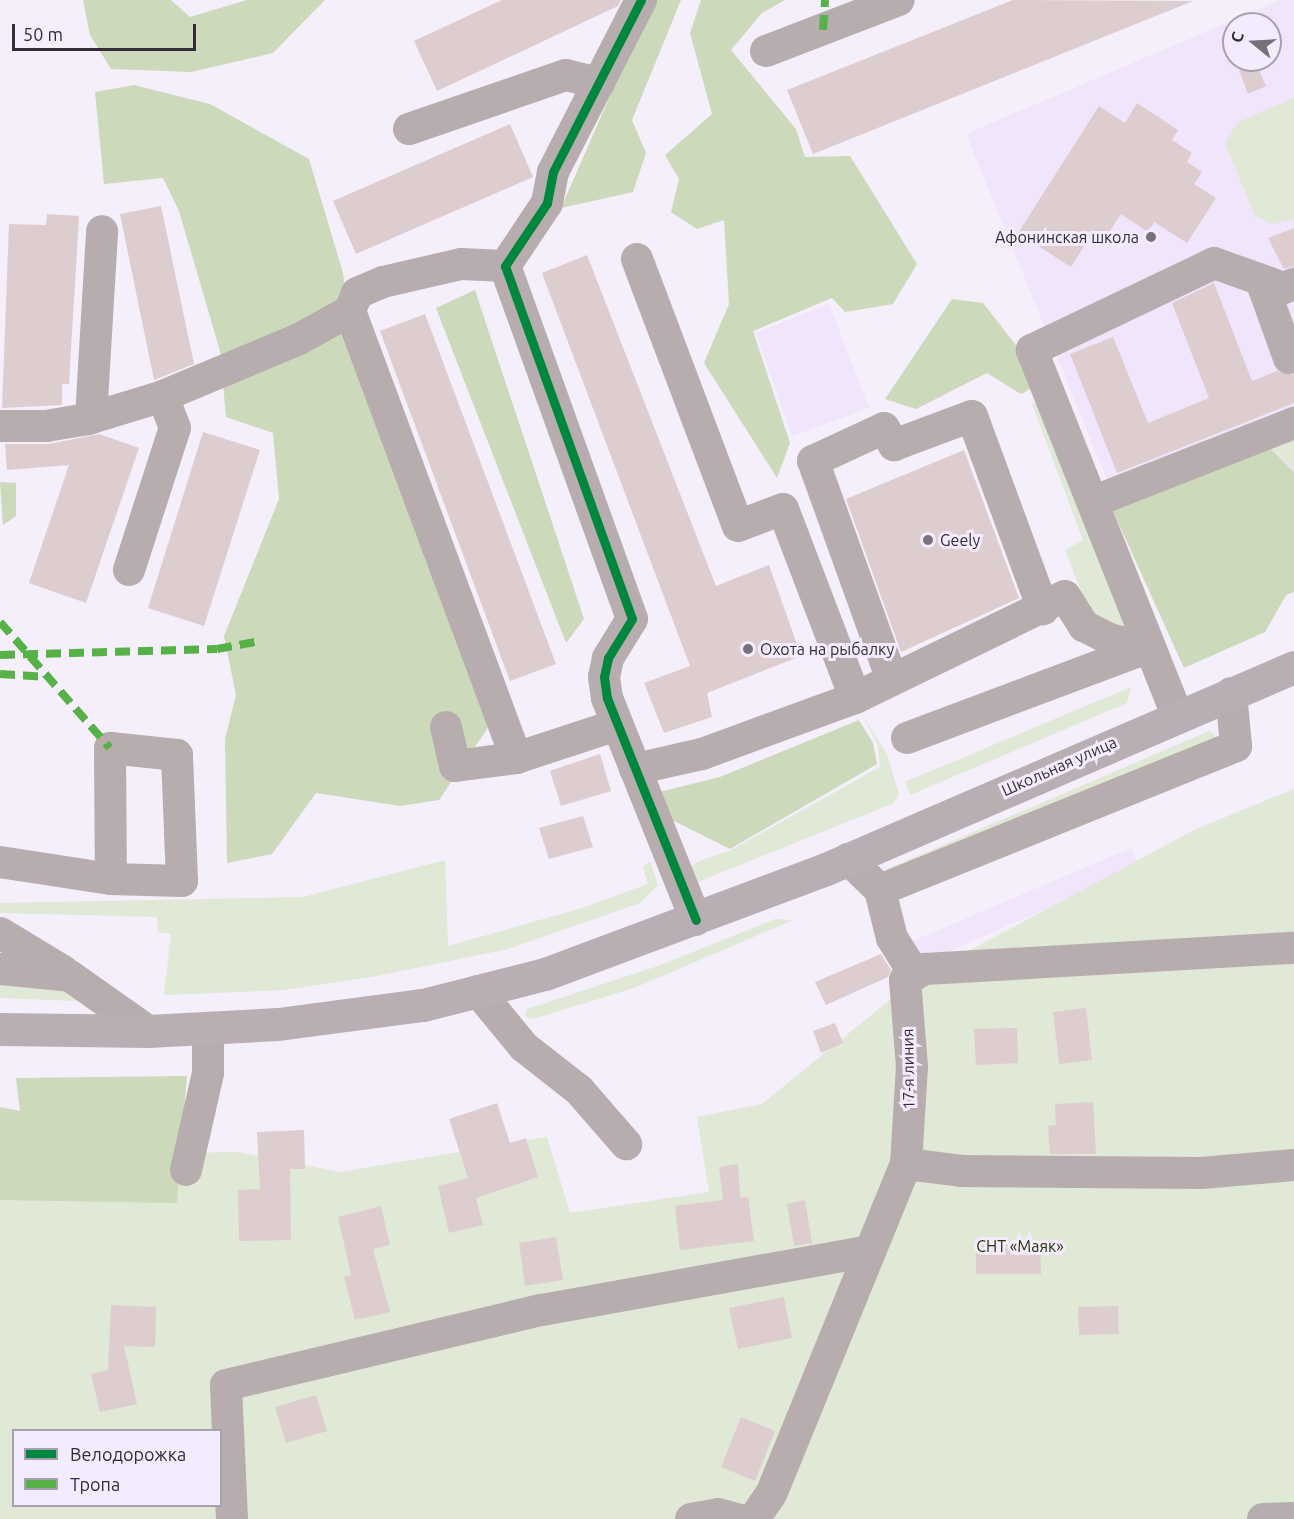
<!DOCTYPE html>
<meta charset="utf-8">
<style>
body{margin:0}
#map{position:relative;width:1294px;height:1519px;overflow:hidden;background:#f4effa;font-family:Ubuntu,sans-serif}
div>[style]{position:absolute}
[style*='--x']{left:calc(var(--x)*1px);top:calc(var(--y)*1px);width:calc(var(--w)*1px);rotate:calc(var(--a)*1deg)}
.built>*{inset:0;background:#f0e5fb}
.green>*{inset:0;background:#e0e8d6}
.forest>*{inset:0;background:#ccd9bb}
.building>*{inset:0;background:#ddcdcf}
.minor>*{height:32px;margin:-16px;padding:0 16px;transform-origin:16px;border-radius:16px;background:#b7acae}
.major>*{height:33px;margin:-16.5px;padding:0 16.5px;transform-origin:16.5px;border-radius:16.5px;background:#b9aeb3}
.quiet>*{height:8px;margin-top:-4px;transform-origin:0;background:repeating-linear-gradient(90deg,#56b246 0 15px,transparent 0 23px)}
.cycleway>*{height:9px;margin:-4.5px;padding:0 4.5px;transform-origin:4.5px;border-radius:4.5px;background:#00873e}
.dots>*{width:16px;height:16px;translate:-50% -50%;box-sizing:border-box;border:3px solid #f4ebfe;border-radius:50%}
span{translate:-50% -50%;white-space:nowrap;text-align:center;line-height:1.15;-webkit-text-stroke:6px #f4ebfe;paint-order:stroke}
.poi-label{font-size:16px;color:#322d36}
.right{translate:-100% -50%;text-align:right}
.left{translate:0 -50%;text-align:left}
.street-label{font-size:16px;color:#322d36}
.park-label{font-size:16px;color:#243404}
.legend{position:absolute;left:12px;top:1429px;width:210px;height:78px;box-sizing:border-box;background:#f4ebfe;border:2px solid #a69fae;margin:0;padding:8px 10px;list-style:none;font-size:18px;color:#322d36}
.legend li{display:flex;align-items:center;gap:12px;height:30px}
.legend b{width:30px;border:2px solid #a69fae}
.north{position:absolute;left:1222px;top:12px;width:60px;height:60px;box-sizing:border-box;background:#f4ebfe;border:2px solid #a69fae;border-radius:50%;rotate:288deg;font-size:16px;font-weight:700;line-height:24px;text-align:center;color:#322d36}
.north::after{content:'';display:block;margin:auto;width:21px;height:27px;background:#76717b;clip-path:polygon(50% 0,100% 100%,50% 72%,0 100%)}
.scale{position:absolute;left:12px;top:24px;width:184px;height:27px;box-sizing:border-box;border:3px solid #322d36;border-top:0;padding-left:8px;font-size:18px;line-height:21px;white-space:nowrap;color:#322d36;-webkit-text-stroke:4px #f4ebfe;paint-order:stroke}
</style>
<div id="map">
<div class="built">
<i style="clip-path:polygon(evenodd,1280px 0,1294px 0,1294px 571px,1165px 622px,966px 134px,1280px 0,1234px 24px,1270px 24px,1270px 60px,1234px 60px,1234px 24px)"></i>
<i style="clip-path:polygon(829px 304px,869px 408px,792px 436px,756px 333px)"></i>
<i style="clip-path:polygon(1131px 848px,1140px 868px,924px 962px,913px 941px)"></i>
</div>
<div class="green">
<i style="clip-path:polygon(1294px 98px,1294px 219px,1273px 224px,1255px 216px,1225px 143px,1238px 122px)"></i>
<i style="clip-path:polygon(1040px 401px,1130px 632px,1107px 625px,1088px 609px,1065px 550px,1083px 540px,1032px 404px)"></i>
<i style="clip-path:polygon(1294px 437px,1294px 470px,1270px 446px)"></i>
<i style="clip-path:polygon(1131px 687px,1127px 703px,910px 795px,905px 782px)"></i>
<i style="clip-path:polygon(861px 713px,887px 754px,899px 794px,894px 803px,698px 882px,688px 880px,686px 869px,699px 861px,729px 851px,880px 767px,878px 745px)"></i>
<i style="clip-path:polygon(1209px 731px,1215px 735px,1214px 743px,888px 876px,887px 869px)"></i>
<i style="clip-path:polygon(evenodd,1294px 789px,1294px 1519px,0 1519px,0 1156px,238px 1152px,340px 1172px,547px 1137px,570px 1213px,709px 1192px,697px 1117px,762px 1104px,913px 981px,1196px 829px,1294px 789px,14px 1430px,220px 1430px,220px 1506px,14px 1506px,14px 1430px)"></i>
<i style="clip-path:polygon(445px 860px,448px 946px,582px 908px,648px 884px,643px 867px,650px 861px,658px 885px,640px 903px,508px 949px,377px 976px,284px 990px,215px 993px,164px 995px,171px 934px,158px 932px,157px 917px,0 913px,0 903px,303px 897px)"></i>
<i style="clip-path:polygon(775px 919px,793px 920px,634px 988px,533px 1019px,525px 1016px,527px 1009px,655px 967px)"></i>
<i style="clip-path:polygon(0 984px,63px 987px,78px 1001px,0 998px)"></i>
</div>
<div class="forest">
<i style="clip-path:polygon(83px 0,171px 0,190px 17px,247px 0,325px 0,273px 53px,191px 72px,111px 69px,90px 35px)"></i>
<i style="clip-path:polygon(652px 0,681px 0,632px 120px,646px 153px,633px 192px,561px 208px)"></i>
<i style="clip-path:polygon(701px 0,785px 0,762px 13px,731px 50px,796px 129px,805px 157px,850px 156px,917px 264px,893px 304px,845px 312px,832px 298px,753px 331px,790px 443px,777px 478px,704px 363px,729px 304px,724px 220px,697px 229px,671px 212px,679px 179px,665px 155px,712px 114px,690px 33px)"></i>
<i style="clip-path:polygon(134px 85px,210px 104px,309px 159px,343px 273px,350px 330px,489px 726px,439px 800px,400px 806px,316px 793px,272px 854px,227px 863px,225px 739px,236px 695px,224px 636px,279px 499px,273px 433px,226px 417px,220px 351px,179px 211px,163px 178px,104px 184px,95px 92px)"></i>
<i style="clip-path:polygon(475px 290px,584px 619px,566px 643px,436px 308px)"></i>
<i style="clip-path:polygon(952px 299px,983px 303px,1026px 358px,1039px 384px,1021px 394px,987px 373px,916px 409px,885px 399px)"></i>
<i style="clip-path:polygon(1269px 447px,1294px 472px,1294px 592px,1286px 595px,1265px 632px,1184px 668px,1108px 500px)"></i>
<i style="clip-path:polygon(0 482px,16px 483px,16px 516px,3px 525px)"></i>
<i style="clip-path:polygon(859px 720px,873px 743px,877px 764px,730px 849px,670px 819px,655px 793px,720px 777px)"></i>
<i style="clip-path:polygon(187px 1076px,177px 1203px,0 1200px,0 1107px,20px 1111px,16px 1078px)"></i>
</div>
<div class="building">
<i style="clip-path:polygon(502px 0,621px 0,618px 6px,437px 91px,414px 41px)"></i>
<i style="clip-path:polygon(1013px 0,1193px 1px,813px 154px,787px 90px)"></i>
<i style="clip-path:polygon(1256px 63px,1266px 86px,1248px 94px,1239px 70px)"></i>
<i style="clip-path:polygon(1137px 103px,1178px 130px,1172px 140px,1192px 153px,1187px 162px,1202px 172px,1194px 184px,1216px 198px,1187px 243px,1154px 222px,1148px 232px,1121px 214px,1102px 243px,1091px 235px,1071px 267px,1018px 233px,1099px 106px,1125px 123px)"></i>
<i style="clip-path:polygon(510px 124px,533px 177px,356px 254px,333px 201px)"></i>
<i style="clip-path:polygon(161px 206px,194px 364px,154px 380px,120px 214px)"></i>
<i style="clip-path:polygon(47px 214px,79px 216px,69px 384px,62px 384px,62px 405px,2px 408px,9px 224px,46px 225px)"></i>
<i style="clip-path:polygon(1294px 228px,1294px 266px,1284px 269px,1268px 238px)"></i>
<i style="clip-path:polygon(587px 255px,716px 586px,769px 565px,801px 656px,707px 693px,712px 717px,664px 733px,644px 683px,690px 666px,542px 273px)"></i>
<i style="clip-path:polygon(1214px 283px,1252px 381px,1277px 371px,1294px 375px,1294px 403px,1117px 473px,1070px 354px,1113px 337px,1148px 423px,1209px 398px,1172px 303px)"></i>
<i style="clip-path:polygon(425px 314px,556px 664px,510px 681px,380px 331px)"></i>
<i style="clip-path:polygon(203px 432px,260px 450px,204px 626px,148px 608px)"></i>
<i style="clip-path:polygon(99px 434px,139px 448px,86px 603px,29px 583px,69px 465px,7px 470px,5px 444px,49px 444px)"></i>
<i style="clip-path:polygon(964px 450px,1019px 598px,901px 652px,846px 499px)"></i>
<i style="clip-path:polygon(600px 754px,611px 791px,561px 806px,550px 771px)"></i>
<i style="clip-path:polygon(583px 816px,593px 847px,549px 859px,539px 828px)"></i>
<i style="clip-path:polygon(881px 954px,891px 970px,888px 977px,826px 1005px,815px 982px)"></i>
<i style="clip-path:polygon(1086px 1008px,1092px 1060px,1059px 1064px,1053px 1012px)"></i>
<i style="clip-path:polygon(835px 1023px,843px 1043px,821px 1053px,813px 1031px)"></i>
<i style="clip-path:polygon(1017px 1028px,1018px 1063px,976px 1065px,974px 1029px)"></i>
<i style="clip-path:polygon(1093px 1102px,1096px 1154px,1050px 1154px,1048px 1126px,1056px 1125px,1055px 1104px)"></i>
<i style="clip-path:polygon(497px 1103px,510px 1143px,526px 1138px,538px 1177px,476px 1198px,483px 1225px,449px 1233px,438px 1186px,468px 1178px,449px 1119px)"></i>
<i style="clip-path:polygon(304px 1130px,305px 1169px,290px 1169px,291px 1240px,239px 1241px,238px 1190px,260px 1189px,257px 1132px)"></i>
<i style="clip-path:polygon(738px 1164px,740px 1198px,748px 1197px,754px 1241px,680px 1250px,675px 1206px,723px 1200px,719px 1167px)"></i>
<i style="clip-path:polygon(805px 1200px,812px 1243px,794px 1246px,787px 1204px)"></i>
<i style="clip-path:polygon(381px 1206px,390px 1245px,373px 1249px,390px 1312px,355px 1320px,344px 1277px,351px 1275px,338px 1217px)"></i>
<i style="clip-path:polygon(556px 1237px,563px 1280px,525px 1286px,519px 1243px)"></i>
<i style="clip-path:polygon(976px 1244px,1040px 1245px,1041px 1274px,976px 1274px)"></i>
<i style="clip-path:polygon(784px 1297px,792px 1338px,738px 1349px,729px 1308px)"></i>
<i style="clip-path:polygon(111px 1305px,156px 1307px,155px 1347px,124px 1346px,137px 1404px,100px 1412px,91px 1374px,108px 1370px)"></i>
<i style="clip-path:polygon(1118px 1306px,1119px 1334px,1079px 1335px,1078px 1307px)"></i>
<i style="clip-path:polygon(316px 1395px,327px 1431px,286px 1443px,275px 1407px)"></i>
<i style="clip-path:polygon(741px 1417px,775px 1431px,755px 1481px,721px 1467px)"></i>
</div>
<div class="minor">
<i style="--x:641;--y:0;--w:193;--a:117.1"></i>
<i style="--x:553;--y:172;--w:32;--a:101"></i>
<i style="--x:547;--y:203;--w:76;--a:123.7"></i>
<i style="--x:505;--y:266;--w:375;--a:70.2"></i>
<i style="--x:632;--y:619;--w:46;--a:121.6"></i>
<i style="--x:608;--y:658;--w:19;--a:102"></i>
<i style="--x:604;--y:677;--w:21;--a:82"></i>
<i style="--x:607;--y:698;--w:239;--a:68.2"></i>
<i style="--x:766;--y:51;--w:142;--a:-21"></i>
<i style="--x:409;--y:129;--w:166;--a:-19"></i>
<i style="--x:566;--y:75;--w:34;--a:14"></i>
<i style="--x:637;--y:259;--w:285;--a:69.3"></i>
<i style="--x:738;--y:526;--w:48;--a:-20.7"></i>
<i style="--x:783;--y:509;--w:202;--a:69.1"></i>
<i style="--x:855;--y:698;--w:233;--a:-25.9"></i>
<i style="--x:1065;--y:596;--w:36;--a:58"></i>
<i style="--x:1084;--y:626;--w:28;--a:27"></i>
<i style="--x:1109;--y:639;--w:39;--a:13"></i>
<i style="--x:505;--y:266;--w:44;--a:-177.4"></i>
<i style="--x:461;--y:264;--w:80;--a:167"></i>
<i style="--x:383;--y:282;--w:28;--a:157"></i>
<i style="--x:357;--y:293;--w:19;--a:111"></i>
<i style="--x:350;--y:311;--w:477;--a:69.6"></i>
<i style="--x:516;--y:758;--w:106;--a:-18.1"></i>
<i style="--x:1261;--y:280;--w:83;--a:70.3"></i>
<i style="--x:91;--y:418;--w:187;--a:-86.6"></i>
<i style="--x:0;--y:426;--w:46;--a:0"></i>
<i style="--x:46;--y:426;--w:43;--a:-9.5"></i>
<i style="--x:88;--y:419;--w:78;--a:-17"></i>
<i style="--x:163;--y:396;--w:147;--a:-22.7"></i>
<i style="--x:299;--y:339;--w:58;--a:-28.8"></i>
<i style="--x:1095;--y:501;--w:214;--a:-21.4"></i>
<i style="--x:129;--y:570;--w:149;--a:-72.1"></i>
<i style="--x:175;--y:428;--w:34;--a:-111"></i>
<i style="--x:892;--y:680;--w:233;--a:-109.8"></i>
<i style="--x:813;--y:461;--w:78;--a:-24.9"></i>
<i style="--x:884;--y:428;--w:20;--a:60"></i>
<i style="--x:894;--y:445;--w:83;--a:-20.4"></i>
<i style="--x:972;--y:416;--w:206;--a:69.8"></i>
<i style="--x:1177;--y:715;--w:393;--a:-111.7"></i>
<i style="--x:1032;--y:350;--w:202;--a:-25.5"></i>
<i style="--x:1214;--y:263;--w:74;--a:19.7"></i>
<i style="--x:1284;--y:288;--w:11;--a:-22"></i>
<i style="--x:446;--y:727;--w:40;--a:77"></i>
<i style="--x:455;--y:766;--w:62;--a:-7.5"></i>
<i style="--x:907;--y:738;--w:256;--a:-20.6"></i>
<i style="--x:635;--y:769;--w:69;--a:-12.6"></i>
<i style="--x:702;--y:754;--w:163;--a:-20.1"></i>
<i style="--x:848;--y:859;--w:45;--a:44.1"></i>
<i style="--x:880;--y:890;--w:49;--a:76"></i>
<i style="--x:892;--y:938;--w:40;--a:58"></i>
<i style="--x:0;--y:862;--w:112;--a:8.7"></i>
<i style="--x:111;--y:879;--w:71;--a:1.6"></i>
<i style="--x:182;--y:881;--w:126;--a:-92.3"></i>
<i style="--x:177;--y:755;--w:67;--a:-174"></i>
<i style="--x:110;--y:748;--w:131;--a:89.6"></i>
<i style="--x:880;--y:890;--w:384;--a:-22"></i>
<i style="--x:1236;--y:746;--w:53;--a:-95.4"></i>
<i style="--x:0;--y:933;--w:74;--a:31.1"></i>
<i style="--x:0;--y:969;--w:70;--a:5.7"></i>
<i style="--x:70;--y:976;--w:95;--a:35.2"></i>
<i style="--x:478;--y:991;--w:72;--a:50.6"></i>
<i style="--x:524;--y:1047;--w:70;--a:38"></i>
<i style="--x:579;--y:1090;--w:72;--a:49"></i>
<i style="--x:906;--y:1164;--w:56;--a:7.1"></i>
<i style="--x:962;--y:1171;--w:239;--a:0.5"></i>
<i style="--x:1201;--y:1173;--w:93;--a:-4.9"></i>
<i style="--x:186;--y:1170;--w:99;--a:-77.2"></i>
<i style="--x:208;--y:1073;--w:45;--a:-90"></i>
<i style="--x:232;--y:1519;--w:134;--a:-92.6"></i>
<i style="--x:226;--y:1385;--w:325;--a:-13.4"></i>
<i style="--x:542;--y:1310;--w:332;--a:-10.2"></i>
<i style="--x:691;--y:1519;--w:27;--a:-10"></i>
<i style="--x:718;--y:1514;--w:20;--a:15"></i>
<i style="--x:754;--y:1519;--w:32;--a:-56"></i>
<i style="--x:772;--y:1492;--w:354;--a:-67.8"></i>
<i style="--x:906;--y:1164;--w:97;--a:-86.5"></i>
<i style="--x:912;--y:1067;--w:87;--a:-94.6"></i>
<i style="--x:905;--y:980;--w:23;--a:-29"></i>
<i style="--x:925;--y:969;--w:370;--a:-3.3"></i>
<i style="--x:1263;--y:1519;--w:31;--a:-2"></i>
</div>
<div class="major">
<i style="--x:0;--y:1029;--w:148;--a:0.8"></i>
<i style="--x:148;--y:1031;--w:130;--a:-3.1"></i>
<i style="--x:278;--y:1024;--w:146;--a:-7.5"></i>
<i style="--x:423;--y:1005;--w:126;--a:-14.3"></i>
<i style="--x:545;--y:974;--w:300;--a:-20.5"></i>
<i style="--x:826;--y:869;--w:510;--a:-23.35"></i>
</div>
<div class="quiet">
<i style="--x:823;--y:30;--w:30;--a:-86"></i>
<i style="--x:0;--y:622;--w:167;--a:48.9"></i>
<i style="--x:0;--y:655;--w:217;--a:-1.6"></i>
<i style="--x:217;--y:649;--w:45;--a:-10.3"></i>
<i style="--x:0;--y:674;--w:48;--a:3.6"></i>
</div>
<div class="cycleway">
<i style="--x:641;--y:0;--w:193;--a:117.1"></i>
<i style="--x:553;--y:172;--w:32;--a:101"></i>
<i style="--x:547;--y:203;--w:76;--a:123.7"></i>
<i style="--x:505;--y:266;--w:375;--a:70.2"></i>
<i style="--x:632;--y:619;--w:46;--a:121.6"></i>
<i style="--x:608;--y:658;--w:19;--a:102"></i>
<i style="--x:604;--y:677;--w:21;--a:82"></i>
<i style="--x:607;--y:698;--w:239;--a:68.2"></i>
</div>
<div class="dots">
<i style="left:1151px;top:237px;background:#76717b"></i>
<i style="left:928px;top:540px;background:#76717b"></i>
<i style="left:748px;top:649px;background:#76717b"></i>
</div>
<div class="poi-label">
<span class="right" style="left:1139px;top:237px">Афонинская школа</span>
<span class="left" style="left:940px;top:540px">Geely</span>
<span class="left" style="left:760px;top:649px">Охота на рыбалку</span>
</div>
<div class="street-label">
<span style="left:1059px;top:766px;rotate:-24deg">Школьная улица</span>
<span style="left:908px;top:1069px;rotate:-91deg">17-я линия</span>
</div>
<div class="park-label">
<span style="left:1020px;top:1246px">СНТ «Маяк»</span>
</div>
<ul class="legend">
<li><b style="height:8px;background:#00873e"></b>Велодорожка</li>
<li><b style="height:8px;background:#56b246"></b>Тропа</li>
</ul>
<div class="north">С</div>
<div class="scale">50 m</div>
</div>
